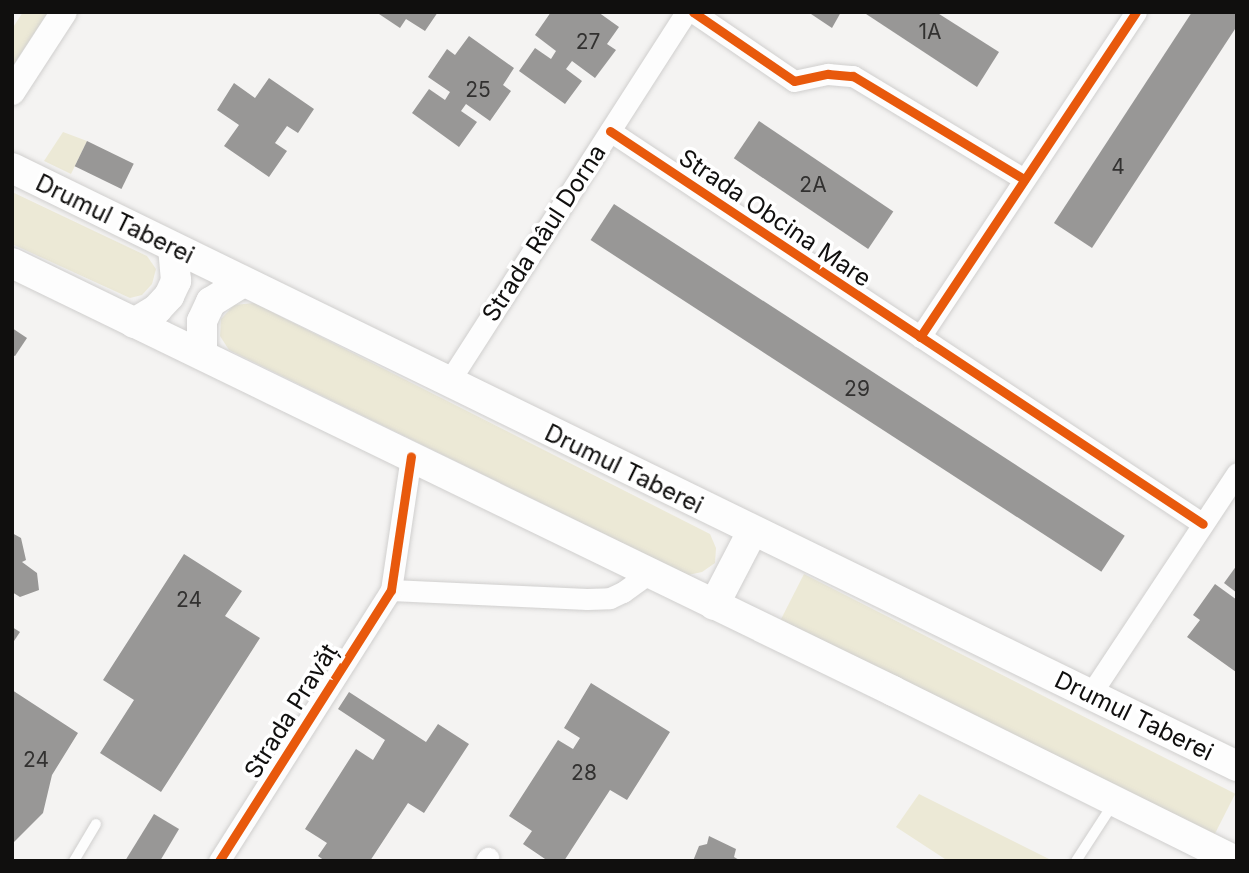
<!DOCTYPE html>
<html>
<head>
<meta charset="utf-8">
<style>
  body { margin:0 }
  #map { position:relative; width:1249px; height:873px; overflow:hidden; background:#f4f3f2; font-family:Inter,sans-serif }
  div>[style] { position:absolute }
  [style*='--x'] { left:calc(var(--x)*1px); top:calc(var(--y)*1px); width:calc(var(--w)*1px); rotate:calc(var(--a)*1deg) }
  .green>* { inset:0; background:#ece9d6; transform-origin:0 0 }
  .building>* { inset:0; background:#989796; transform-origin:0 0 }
  .roads { filter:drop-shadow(0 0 2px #d0cfce) drop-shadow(0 0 2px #d0cfce) }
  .service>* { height:10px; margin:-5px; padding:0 5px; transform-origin:5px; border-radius:5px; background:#fdfdfd }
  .minor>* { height:21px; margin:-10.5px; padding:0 10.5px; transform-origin:10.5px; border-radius:10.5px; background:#fdfdfd }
  .tertiary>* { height:26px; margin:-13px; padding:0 13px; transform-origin:13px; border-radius:13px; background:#fdfdfd }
  .secondary>* { height:30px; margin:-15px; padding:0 15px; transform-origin:15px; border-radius:15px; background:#fdfdfd }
  .cycleway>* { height:9px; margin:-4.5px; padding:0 4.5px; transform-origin:4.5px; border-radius:4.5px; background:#e8590c }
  span { translate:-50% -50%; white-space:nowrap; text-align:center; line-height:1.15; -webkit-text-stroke:7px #fff; paint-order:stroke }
  .number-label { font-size:21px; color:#323130 }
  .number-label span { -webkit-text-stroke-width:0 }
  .street-label { font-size:24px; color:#100f0e }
  .frame { position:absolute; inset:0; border:14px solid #100f0e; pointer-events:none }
</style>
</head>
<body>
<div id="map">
  <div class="green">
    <i style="clip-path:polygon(23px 12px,48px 12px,12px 67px,12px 29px)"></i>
    <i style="clip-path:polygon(63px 132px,87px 141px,71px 174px,44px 161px)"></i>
    <i style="clip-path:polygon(12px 192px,147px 256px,156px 269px,152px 284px,142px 295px,130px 298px,12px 244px)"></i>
    <i style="clip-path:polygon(254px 303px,710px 534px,716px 548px,715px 563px,702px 572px,688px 575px,229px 350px,220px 336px,221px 319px,234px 305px)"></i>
    <i style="left:804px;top:574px;width:484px;height:51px;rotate:27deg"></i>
    <i style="clip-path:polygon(919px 794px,1053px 861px,948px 861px,896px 827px)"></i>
  </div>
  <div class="building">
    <i style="clip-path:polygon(376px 12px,438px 12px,425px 31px,406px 19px,400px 28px)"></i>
    <i style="clip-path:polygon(551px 12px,598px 12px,619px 27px,607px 44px,616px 50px,595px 78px,572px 61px,566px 69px,582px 81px,565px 104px,519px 71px,535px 48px,551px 59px,556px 51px,535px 35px)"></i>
    <i style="clip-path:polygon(808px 12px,841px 12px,832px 28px)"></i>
    <i style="clip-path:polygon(863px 12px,936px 12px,999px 52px,977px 87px)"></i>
    <i style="clip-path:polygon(1192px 12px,1237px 12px,1237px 26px,1092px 248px,1054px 223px)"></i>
    <i style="clip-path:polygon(469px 36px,514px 68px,503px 85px,511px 91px,490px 121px,466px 104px,461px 111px,477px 122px,459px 147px,412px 113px,429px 89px,445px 100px,450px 92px,428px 77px,447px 49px,455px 55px)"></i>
    <i style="clip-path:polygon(269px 78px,314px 109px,298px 133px,287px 126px,275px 143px,287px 151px,269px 177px,224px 146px,239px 125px,217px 110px,234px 83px,255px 98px)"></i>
    <i style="left:759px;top:121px;width:162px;height:45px;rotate:34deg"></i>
    <i style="left:87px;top:141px;width:52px;height:28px;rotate:26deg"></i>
    <i style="left:614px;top:204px;width:609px;height:43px;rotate:33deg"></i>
    <i style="clip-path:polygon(12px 328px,27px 338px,15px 356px,12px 355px)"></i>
    <i style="clip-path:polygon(12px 533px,21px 538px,26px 560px,22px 562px,37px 573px,39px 590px,20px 597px,12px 592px)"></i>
    <i style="clip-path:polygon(184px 554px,242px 591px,225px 616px,260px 638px,161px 792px,100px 753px,134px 700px,103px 680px)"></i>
    <i style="clip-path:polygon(1237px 565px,1237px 593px,1224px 583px)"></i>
    <i style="clip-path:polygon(1215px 584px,1237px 600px,1236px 672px,1187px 637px,1200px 620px,1193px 615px)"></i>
    <i style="clip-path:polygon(12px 627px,20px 632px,12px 644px)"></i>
    <i style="clip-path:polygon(591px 683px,670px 732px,627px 800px,610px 790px,564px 861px,548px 861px,523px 844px,532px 831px,509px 816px,558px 740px,573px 749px,580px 738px,564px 728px)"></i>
    <i style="clip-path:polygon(12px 690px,78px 733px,52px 775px,43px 813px,12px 844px)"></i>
    <i style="clip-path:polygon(349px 692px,426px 742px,438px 724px,469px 744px,424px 813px,408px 803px,370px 861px,325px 861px,318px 856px,327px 843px,305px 829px,356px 749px,373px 760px,385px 740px,338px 709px)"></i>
    <i style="clip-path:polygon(154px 814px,179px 829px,160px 861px,125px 861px)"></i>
    <i style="clip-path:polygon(709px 836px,736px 849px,734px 857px,741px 861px,693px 861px,699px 846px,707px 844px)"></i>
  </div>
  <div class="roads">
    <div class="service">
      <i style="--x:74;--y:861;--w:43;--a:-59.3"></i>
      <i style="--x:1076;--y:861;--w:68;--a:-57"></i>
    </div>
    <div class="minor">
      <i style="--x:693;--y:12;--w:122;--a:34.3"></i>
      <i style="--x:794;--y:81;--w:35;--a:-12"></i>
      <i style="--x:828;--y:74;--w:25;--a:5"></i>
      <i style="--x:853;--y:76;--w:200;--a:31.1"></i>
      <i style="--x:610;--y:131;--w:711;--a:33.53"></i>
      <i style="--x:920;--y:337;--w:390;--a:-56.4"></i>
      <i style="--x:448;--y:383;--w:441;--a:-57.3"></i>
      <i style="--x:391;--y:590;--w:196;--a:2.6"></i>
      <i style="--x:587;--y:599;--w:23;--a:-2"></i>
      <i style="--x:610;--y:598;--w:14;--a:-25"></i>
      <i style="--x:623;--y:592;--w:32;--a:-36"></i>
      <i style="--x:1090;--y:695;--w:266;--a:-56.5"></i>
      <i style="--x:219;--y:861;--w:321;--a:-57.6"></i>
      <i style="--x:391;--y:590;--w:135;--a:-81.5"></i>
      <i style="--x:486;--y:861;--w:4;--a:-56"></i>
    </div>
    <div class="tertiary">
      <i style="--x:12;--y:92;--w:95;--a:-57"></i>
    </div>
    <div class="secondary">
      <i style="--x:12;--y:168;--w:1363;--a:26.02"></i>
      <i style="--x:12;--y:263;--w:979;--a:25.91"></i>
      <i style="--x:893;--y:691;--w:382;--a:26.4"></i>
      <i style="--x:134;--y:323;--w:27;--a:-31"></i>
      <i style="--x:157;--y:309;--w:18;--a:-47"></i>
      <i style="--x:169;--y:296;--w:17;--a:-65"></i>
      <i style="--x:176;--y:281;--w:33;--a:-95"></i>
      <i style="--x:202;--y:354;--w:33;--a:-90"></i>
      <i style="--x:202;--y:321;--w:21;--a:-65"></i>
      <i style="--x:211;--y:302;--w:38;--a:-32"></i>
      <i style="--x:714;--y:605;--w:82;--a:-62.5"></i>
    </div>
  </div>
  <div class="cycleway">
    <i style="--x:693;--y:12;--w:122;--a:34.3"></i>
    <i style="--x:794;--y:81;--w:35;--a:-12"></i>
    <i style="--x:828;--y:74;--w:25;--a:5"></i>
    <i style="--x:853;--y:76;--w:200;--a:31.1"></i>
    <i style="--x:610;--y:131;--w:711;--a:33.53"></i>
    <i style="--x:920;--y:337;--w:390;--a:-56.4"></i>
    <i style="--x:219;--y:861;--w:321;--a:-57.6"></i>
    <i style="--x:391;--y:590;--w:135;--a:-81.5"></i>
  </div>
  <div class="number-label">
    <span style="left:930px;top:32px">1A</span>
    <span style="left:588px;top:42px">27</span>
    <span style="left:478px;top:90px">25</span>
    <span style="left:1118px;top:167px">4</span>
    <span style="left:813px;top:185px">2A</span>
    <span style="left:857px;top:389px">29</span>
    <span style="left:189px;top:600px">24</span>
    <span style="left:36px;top:760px">24</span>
    <span style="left:584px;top:773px">28</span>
  </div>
  <div class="street-label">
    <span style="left:775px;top:218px;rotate:34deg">Strada Obcina Mare</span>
    <span style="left:115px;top:219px;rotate:26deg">Drumul Taberei</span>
    <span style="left:544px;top:233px;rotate:-57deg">Strada Râul Dorna</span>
    <span style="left:624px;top:469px;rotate:26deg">Drumul Taberei</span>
    <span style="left:291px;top:711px;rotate:-58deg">Strada Pravăț</span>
    <span style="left:1134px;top:716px;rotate:26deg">Drumul Taberei</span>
  </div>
  <div class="frame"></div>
</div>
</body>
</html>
